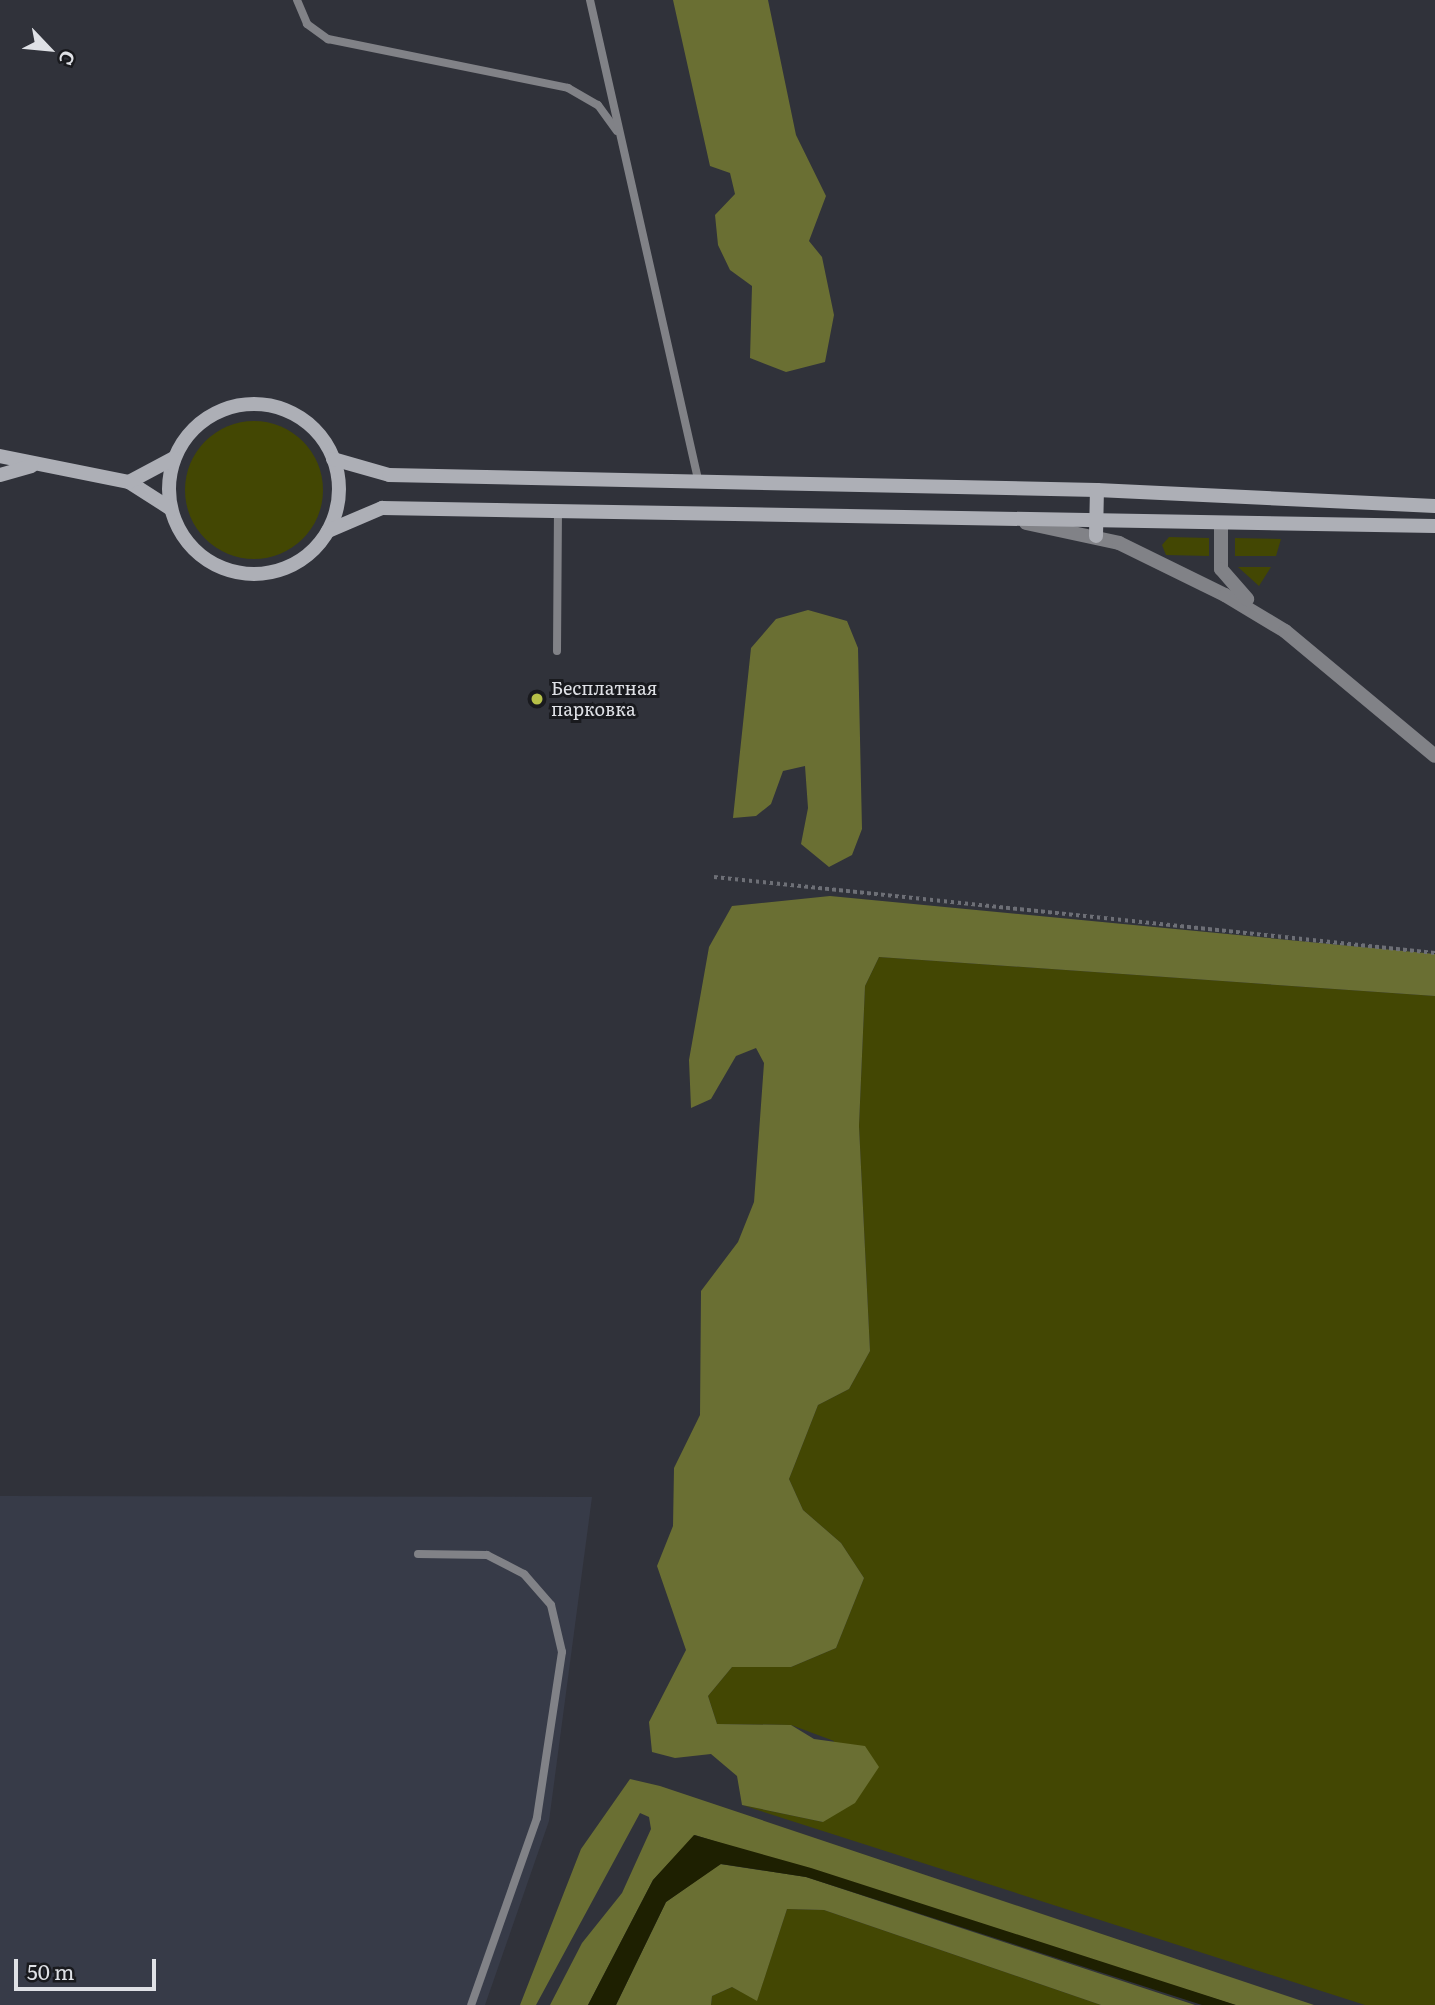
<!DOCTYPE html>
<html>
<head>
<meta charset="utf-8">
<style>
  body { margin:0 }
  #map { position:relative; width:1435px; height:2005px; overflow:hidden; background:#30323a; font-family:Literata,serif }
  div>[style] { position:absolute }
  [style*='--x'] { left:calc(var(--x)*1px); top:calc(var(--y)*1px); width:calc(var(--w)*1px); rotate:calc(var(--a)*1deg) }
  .built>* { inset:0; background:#373b48 }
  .green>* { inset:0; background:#434703 }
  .round { border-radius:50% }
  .forest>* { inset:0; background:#6a6f33 }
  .water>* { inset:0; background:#1e2001 }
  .path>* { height:3.5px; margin-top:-1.75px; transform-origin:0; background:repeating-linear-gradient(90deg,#6d6f76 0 3.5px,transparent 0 7px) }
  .lane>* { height:8px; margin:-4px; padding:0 4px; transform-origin:4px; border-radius:4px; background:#818287 }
  .street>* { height:14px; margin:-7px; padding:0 7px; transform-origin:7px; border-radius:7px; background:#818287 }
  .secondary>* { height:14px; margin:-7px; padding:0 7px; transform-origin:7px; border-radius:7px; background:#adafb6 }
  .secondary>.ring { margin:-7px; padding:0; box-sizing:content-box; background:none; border:14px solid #adafb6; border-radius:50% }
  .dots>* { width:19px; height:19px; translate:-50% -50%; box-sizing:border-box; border:4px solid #191a1e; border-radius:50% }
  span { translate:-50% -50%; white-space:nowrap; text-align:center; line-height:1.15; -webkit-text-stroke:6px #191a1e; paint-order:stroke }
  .poi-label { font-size:18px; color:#dfe1e6 }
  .left { translate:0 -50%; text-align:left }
  .north { position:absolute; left:14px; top:14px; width:70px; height:70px; -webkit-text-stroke:5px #191a1e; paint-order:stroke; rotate:116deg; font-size:19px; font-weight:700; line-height:28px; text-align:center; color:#dfe1e6 }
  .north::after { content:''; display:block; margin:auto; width:24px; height:32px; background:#dfe1e6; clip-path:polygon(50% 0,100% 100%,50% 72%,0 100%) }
  .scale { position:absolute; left:14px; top:1959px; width:142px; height:32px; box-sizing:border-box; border:4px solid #dfe1e6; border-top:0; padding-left:9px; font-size:21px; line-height:24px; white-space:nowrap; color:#dfe1e6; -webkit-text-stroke:5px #191a1e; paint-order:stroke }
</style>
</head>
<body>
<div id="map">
  <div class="built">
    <i style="clip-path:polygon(0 1496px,592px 1497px,549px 1821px,485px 2005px,0 2005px)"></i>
  </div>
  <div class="green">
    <i class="round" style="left:185px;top:421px;width:138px;height:138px"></i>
    <i style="clip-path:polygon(1169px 537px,1209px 538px,1209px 556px,1166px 555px,1162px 545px)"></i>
    <i style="clip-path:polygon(1235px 538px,1281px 539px,1276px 556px,1235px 556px)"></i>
    <i style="clip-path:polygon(1238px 567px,1271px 567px,1259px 586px)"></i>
    <i style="clip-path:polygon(879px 957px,1435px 996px,1435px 2005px,1365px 2005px,742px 1805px,823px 1822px,834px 1741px,791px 1725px,717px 1724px,708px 1696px,732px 1667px,791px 1667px,836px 1648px,864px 1578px,841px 1543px,803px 1510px,789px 1479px,818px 1405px,849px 1389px,870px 1351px,859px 1126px,865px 986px)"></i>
    <i style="clip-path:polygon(787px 1909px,824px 1910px,1101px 2005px,711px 2005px,712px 1996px,732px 1987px,757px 2000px)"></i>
  </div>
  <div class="forest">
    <i style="clip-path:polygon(673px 0,768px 0,796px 135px,826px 196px,809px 241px,822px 257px,834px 315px,825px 362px,786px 372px,750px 358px,752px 286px,730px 270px,718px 245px,715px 215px,735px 194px,730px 173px,710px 166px)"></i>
    <i style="clip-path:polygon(808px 610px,847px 621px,858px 648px,862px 829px,852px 855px,829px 867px,801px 844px,808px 808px,805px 766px,783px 771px,771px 804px,756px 816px,733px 818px,751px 648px,776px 619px)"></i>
    <i style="clip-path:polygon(830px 896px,1435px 954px,1435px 996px,879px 957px,865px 986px,859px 1126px,870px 1351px,849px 1389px,818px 1405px,789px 1479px,803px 1510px,841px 1543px,864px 1578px,836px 1648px,791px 1667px,732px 1667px,708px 1696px,717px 1724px,791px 1725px,814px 1739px,865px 1746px,879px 1767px,855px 1803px,823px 1822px,742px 1805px,737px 1776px,711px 1754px,675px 1758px,652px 1752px,649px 1722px,686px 1650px,657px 1566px,673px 1526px,674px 1468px,700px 1415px,701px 1291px,738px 1242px,754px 1202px,764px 1063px,756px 1048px,736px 1056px,711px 1099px,691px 1108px,689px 1060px,709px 947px,732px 906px)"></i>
    <i style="clip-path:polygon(630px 1779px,660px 1786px,1314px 2005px,1235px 2005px,695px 1835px,653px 1880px,588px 2005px,550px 2005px,582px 1943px,622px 1893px,651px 1829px,649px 1817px,640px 1813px,536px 2005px,520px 2005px,581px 1849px)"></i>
    <i style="clip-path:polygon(720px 1864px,806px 1877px,1195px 2005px,1101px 2005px,824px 1910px,787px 1909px,757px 2001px,732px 1987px,712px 1996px,711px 2005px,616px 2005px,666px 1902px)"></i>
  </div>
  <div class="water">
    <i style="clip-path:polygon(694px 1835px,811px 1868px,1236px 2005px,1202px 2005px,806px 1877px,721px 1864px,666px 1902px,616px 2005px,588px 2005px,653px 1880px)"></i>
  </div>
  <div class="path">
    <i style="--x:714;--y:877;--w:725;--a:6.02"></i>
  </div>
  <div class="lane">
    <i style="--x:297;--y:0;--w:26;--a:67"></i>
    <i style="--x:307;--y:24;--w:26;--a:36"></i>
    <i style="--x:328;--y:39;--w:245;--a:11.5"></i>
    <i style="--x:568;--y:88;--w:34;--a:30"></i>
    <i style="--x:598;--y:105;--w:32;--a:54"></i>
    <i style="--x:590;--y:0;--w:494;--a:77.3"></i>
    <i style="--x:557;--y:651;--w:139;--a:-89.6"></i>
    <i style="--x:418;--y:1554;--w:69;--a:0.8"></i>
    <i style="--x:487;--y:1555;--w:42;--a:27.2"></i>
    <i style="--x:524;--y:1574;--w:41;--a:48.9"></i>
    <i style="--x:551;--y:1605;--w:48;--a:76.8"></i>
    <i style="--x:562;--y:1652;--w:168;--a:98.6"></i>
    <i style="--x:537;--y:1818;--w:198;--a:109.4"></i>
  </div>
  <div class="street">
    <i style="--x:1026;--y:523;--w:95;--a:12.1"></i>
    <i style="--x:1119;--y:543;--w:118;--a:26.1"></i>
    <i style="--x:1225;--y:595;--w:70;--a:31"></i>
    <i style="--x:1285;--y:631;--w:195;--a:39.8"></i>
    <i style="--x:1221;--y:525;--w:44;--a:90"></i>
    <i style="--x:1221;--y:569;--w:40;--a:49"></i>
  </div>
  <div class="secondary">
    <i class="ring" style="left:169px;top:404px;width:156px;height:156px"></i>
    <i style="--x:0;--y:456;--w:132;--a:11.4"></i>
    <i style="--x:129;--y:482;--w:50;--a:32.7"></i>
    <i style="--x:333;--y:459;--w:58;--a:15.9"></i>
    <i style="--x:389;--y:475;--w:708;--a:1.21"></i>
    <i style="--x:1097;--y:490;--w:338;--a:2.7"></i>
    <i style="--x:0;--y:475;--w:33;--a:-16"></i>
    <i style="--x:129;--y:482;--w:51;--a:-28.1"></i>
    <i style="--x:328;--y:531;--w:59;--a:-23.1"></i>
    <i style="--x:382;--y:508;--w:1053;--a:0.98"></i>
    <i style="--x:1096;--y:536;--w:46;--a:-88.8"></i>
  </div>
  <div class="dots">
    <i style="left:537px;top:699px;background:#b7c148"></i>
  </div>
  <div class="poi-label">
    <span class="left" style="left:551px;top:699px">Бесплатная<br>парковка</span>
  </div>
  <div class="north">С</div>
  <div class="scale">50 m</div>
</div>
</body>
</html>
